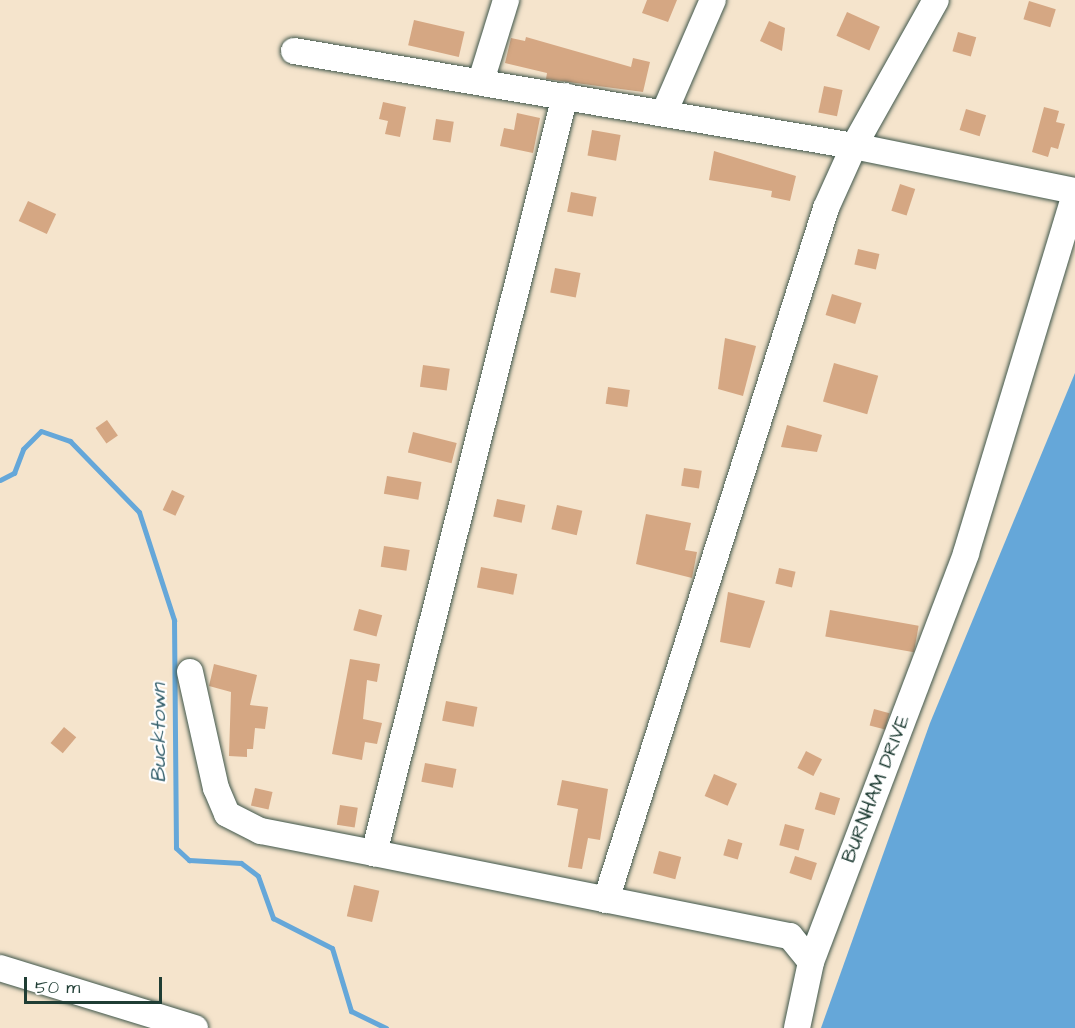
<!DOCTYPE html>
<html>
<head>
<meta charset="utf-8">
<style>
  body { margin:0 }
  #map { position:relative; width:1075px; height:1028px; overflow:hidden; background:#f5e4cc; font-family:"Architects Daughter",sans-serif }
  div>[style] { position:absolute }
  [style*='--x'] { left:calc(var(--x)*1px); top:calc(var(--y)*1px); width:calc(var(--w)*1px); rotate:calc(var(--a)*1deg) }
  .water>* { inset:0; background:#65a7d9 }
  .stream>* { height:5px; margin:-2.5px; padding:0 2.5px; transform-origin:2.5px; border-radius:2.5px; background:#65a7d9 }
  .building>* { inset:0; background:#d5a783; transform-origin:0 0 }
  .roads { filter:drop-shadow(0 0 2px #3f564b) drop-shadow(0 0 2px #3f564b) }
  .minor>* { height:26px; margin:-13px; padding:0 13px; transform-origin:13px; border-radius:13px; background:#fff }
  span { translate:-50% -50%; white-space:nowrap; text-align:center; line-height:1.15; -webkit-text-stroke:4.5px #fff; paint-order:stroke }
  .street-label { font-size:20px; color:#1f3d34 }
  .water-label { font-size:21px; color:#38626e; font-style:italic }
  .scale { position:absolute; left:24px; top:977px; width:138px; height:27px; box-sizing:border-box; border:3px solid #1f3d34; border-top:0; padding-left:8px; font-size:18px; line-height:21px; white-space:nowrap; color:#1f3d34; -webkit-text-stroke:4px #fff; paint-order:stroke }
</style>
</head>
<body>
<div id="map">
  <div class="water">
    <i style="clip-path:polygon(1075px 373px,1075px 1028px,821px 1028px,930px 723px)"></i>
  </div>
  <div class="stream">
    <i style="--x:0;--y:480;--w:16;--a:-27"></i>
    <i style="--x:14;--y:473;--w:26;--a:-69"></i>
    <i style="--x:23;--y:449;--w:25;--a:-45"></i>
    <i style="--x:41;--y:431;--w:31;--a:19"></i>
    <i style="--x:70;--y:441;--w:99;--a:45.8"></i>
    <i style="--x:139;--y:512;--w:114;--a:72"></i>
    <i style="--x:174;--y:620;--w:228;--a:89.5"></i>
    <i style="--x:176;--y:848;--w:18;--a:43"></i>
    <i style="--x:189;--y:860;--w:52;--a:3.3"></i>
    <i style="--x:241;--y:863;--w:21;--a:37"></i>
    <i style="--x:258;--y:876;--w:45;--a:70.3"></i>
    <i style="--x:273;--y:918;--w:66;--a:27"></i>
    <i style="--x:332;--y:948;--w:66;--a:73.2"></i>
    <i style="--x:351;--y:1011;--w:39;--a:26"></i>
  </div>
  <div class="building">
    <i style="clip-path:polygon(647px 0,677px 0,668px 22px,642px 13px)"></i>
    <i style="left:1029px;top:1px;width:28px;height:19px;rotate:17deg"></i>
    <i style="left:847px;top:12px;width:36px;height:26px;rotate:24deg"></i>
    <i style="left:414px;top:20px;width:52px;height:26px;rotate:13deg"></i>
    <i style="clip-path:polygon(769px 21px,785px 28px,782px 51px,760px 41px)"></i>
    <i style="left:958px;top:32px;width:19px;height:20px;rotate:16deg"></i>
    <i style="clip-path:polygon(526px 37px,631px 67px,633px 58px,650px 62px,643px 92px,546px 79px,547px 73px,505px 63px,511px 38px,525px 41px)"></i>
    <i style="left:824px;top:86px;width:19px;height:27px;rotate:12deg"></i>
    <i style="clip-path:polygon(383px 102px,406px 107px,400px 137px,385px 134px,388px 121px,379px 119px)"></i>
    <i style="clip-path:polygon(1044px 107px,1059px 111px,1056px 122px,1065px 124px,1058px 149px,1051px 147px,1048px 157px,1032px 152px)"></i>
    <i style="left:966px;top:109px;width:21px;height:22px;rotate:17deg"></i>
    <i style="clip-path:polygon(517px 113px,540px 118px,533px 153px,500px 146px,504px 128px,514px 130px)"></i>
    <i style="left:436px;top:119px;width:18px;height:21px;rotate:9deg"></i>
    <i style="left:592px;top:130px;width:29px;height:26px;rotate:10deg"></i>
    <i style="clip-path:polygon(714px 151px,796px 176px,790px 201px,771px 197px,772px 191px,709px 180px)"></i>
    <i style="left:900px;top:184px;width:16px;height:28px;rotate:18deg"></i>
    <i style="left:571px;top:192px;width:26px;height:20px;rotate:11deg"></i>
    <i style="left:28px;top:201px;width:31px;height:22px;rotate:25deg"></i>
    <i style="left:858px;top:249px;width:22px;height:16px;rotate:13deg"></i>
    <i style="left:555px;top:268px;width:26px;height:25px;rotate:11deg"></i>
    <i style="left:832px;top:294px;width:31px;height:22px;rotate:17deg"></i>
    <i style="clip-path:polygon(725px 338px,756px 346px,743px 396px,718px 389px)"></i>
    <i style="left:834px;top:363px;width:46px;height:40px;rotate:16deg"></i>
    <i style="left:423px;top:365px;width:27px;height:22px;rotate:8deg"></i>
    <i style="left:608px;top:387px;width:22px;height:17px;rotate:8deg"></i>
    <i style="left:107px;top:420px;width:19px;height:14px;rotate:55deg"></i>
    <i style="clip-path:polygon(787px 425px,822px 435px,817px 452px,781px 447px)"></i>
    <i style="left:413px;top:432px;width:45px;height:21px;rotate:14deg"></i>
    <i style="left:684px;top:468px;width:18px;height:18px;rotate:9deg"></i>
    <i style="left:387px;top:476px;width:35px;height:18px;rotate:10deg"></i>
    <i style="left:172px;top:490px;width:14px;height:22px;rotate:25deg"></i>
    <i style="left:497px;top:499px;width:29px;height:18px;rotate:12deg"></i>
    <i style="left:557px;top:505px;width:26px;height:25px;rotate:13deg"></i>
    <i style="clip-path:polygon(646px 514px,691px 523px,685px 550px,697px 552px,692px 578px,636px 564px)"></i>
    <i style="left:384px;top:546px;width:26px;height:21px;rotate:9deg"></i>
    <i style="left:481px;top:567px;width:37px;height:21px;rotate:11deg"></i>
    <i style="left:779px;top:568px;width:17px;height:16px;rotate:13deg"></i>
    <i style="clip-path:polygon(728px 592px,765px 601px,750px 648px,720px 642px)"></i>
    <i style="left:359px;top:609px;width:24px;height:22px;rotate:15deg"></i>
    <i style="left:830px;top:610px;width:90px;height:27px;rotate:10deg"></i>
    <i style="clip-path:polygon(350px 659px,380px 664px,377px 682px,367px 680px,363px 719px,382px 723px,377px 744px,365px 742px,362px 760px,332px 754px)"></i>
    <i style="clip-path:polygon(214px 664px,257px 675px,250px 705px,268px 707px,265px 729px,255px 728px,253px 749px,247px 749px,247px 757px,229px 756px,231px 692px,209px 686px)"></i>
    <i style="left:446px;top:701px;width:32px;height:20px;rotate:11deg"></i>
    <i style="left:874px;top:709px;width:16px;height:17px;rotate:15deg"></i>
    <i style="left:64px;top:727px;width:16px;height:21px;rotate:40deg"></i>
    <i style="left:806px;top:751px;width:18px;height:19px;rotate:27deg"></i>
    <i style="left:425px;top:763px;width:32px;height:19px;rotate:11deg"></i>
    <i style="left:714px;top:774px;width:25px;height:24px;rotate:23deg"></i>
    <i style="clip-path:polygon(562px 780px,608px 789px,600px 840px,588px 838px,582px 869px,568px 867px,578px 809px,557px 805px)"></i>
    <i style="left:255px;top:788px;width:18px;height:18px;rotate:13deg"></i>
    <i style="left:820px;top:792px;width:21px;height:18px;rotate:17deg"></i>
    <i style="left:340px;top:805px;width:18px;height:20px;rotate:9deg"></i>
    <i style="left:785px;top:824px;width:20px;height:22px;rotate:15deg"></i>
    <i style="left:728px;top:839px;width:15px;height:17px;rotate:16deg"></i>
    <i style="left:659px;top:851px;width:23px;height:23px;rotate:15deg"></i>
    <i style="left:795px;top:856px;width:23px;height:18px;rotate:18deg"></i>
    <i style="left:354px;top:885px;width:26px;height:32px;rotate:13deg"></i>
  </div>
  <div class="roads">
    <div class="minor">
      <i style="--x:294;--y:51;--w:568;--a:9.63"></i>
      <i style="--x:854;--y:146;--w:226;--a:11.5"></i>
      <i style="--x:481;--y:81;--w:85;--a:-72.8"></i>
      <i style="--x:565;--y:96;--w:781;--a:104.16"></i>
      <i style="--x:374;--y:853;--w:424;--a:11.3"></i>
      <i style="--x:790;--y:936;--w:33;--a:51"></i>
      <i style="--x:664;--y:113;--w:123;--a:-66.6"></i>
      <i style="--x:190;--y:672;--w:119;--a:77.4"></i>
      <i style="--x:216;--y:788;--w:28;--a:67"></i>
      <i style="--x:227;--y:814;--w:38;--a:27"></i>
      <i style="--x:261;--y:831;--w:115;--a:11"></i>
      <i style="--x:606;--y:900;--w:726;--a:-72.36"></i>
      <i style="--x:826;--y:208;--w:68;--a:-65.7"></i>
      <i style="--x:854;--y:146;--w:167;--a:-60.7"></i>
      <i style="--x:0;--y:968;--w:204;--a:17.1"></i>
      <i style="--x:797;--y:1028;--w:67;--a:-78"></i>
      <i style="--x:811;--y:962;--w:437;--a:-69.2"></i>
      <i style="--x:966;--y:553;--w:374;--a:-73.1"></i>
    </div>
  </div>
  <div class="street-label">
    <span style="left:876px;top:789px;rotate:-69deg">BURNHAM DRIVE</span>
  </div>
  <div class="water-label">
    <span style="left:159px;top:733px;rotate:-90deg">Bucktown</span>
  </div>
  <div class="scale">50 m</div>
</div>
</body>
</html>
